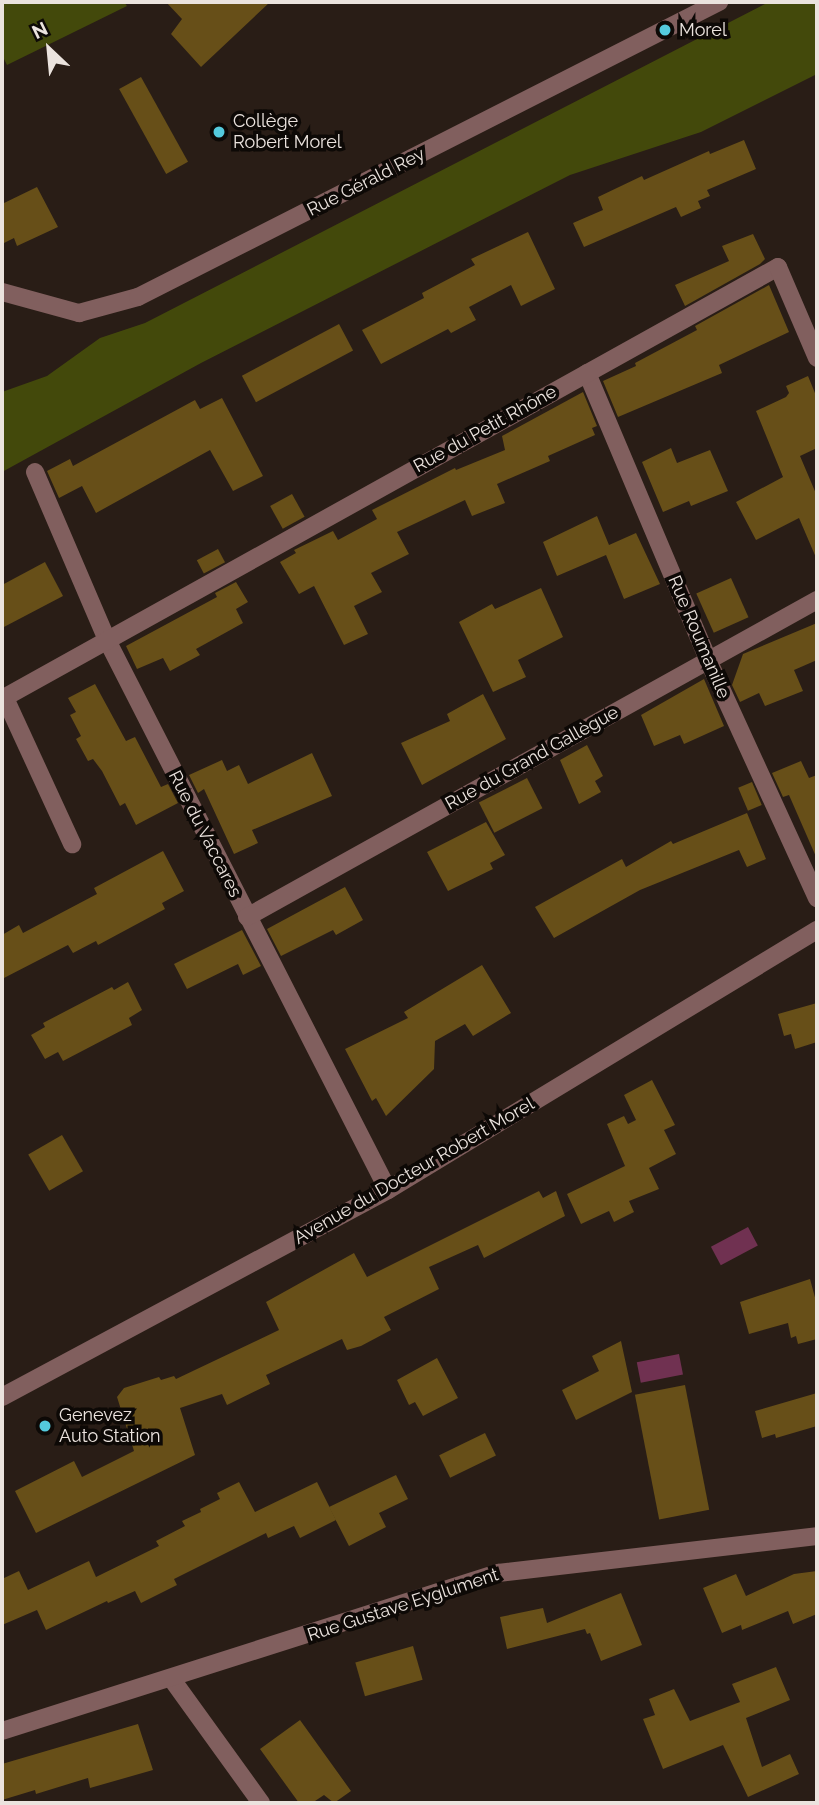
<!DOCTYPE html>
<html>
<head>
<meta charset="utf-8">
<style>
  body { margin:0 }
  #map { position:relative; width:819px; height:1805px; overflow:hidden; background:#291d16; font-family:Raleway,sans-serif }
  div>[style] { position:absolute }
  [style*='--x'] { left:calc(var(--x)*1px); top:calc(var(--y)*1px); width:calc(var(--w)*1px); rotate:calc(var(--a)*1deg) }
  .green>* { inset:0; background:#43490b }
  .water>* { inset:0; background:#703151; transform-origin:0 0 }
  .building>* { inset:0; background:#674f18; transform-origin:0 0 }
  .minor>* { height:18px; margin:-9px; padding:0 9px; transform-origin:9px; border-radius:9px; background:#815f5e }
  .tertiary>* { height:18px; margin:-9px; padding:0 9px; transform-origin:9px; border-radius:9px; background:#815f5e }
  .dots>* { width:19px; height:19px; translate:-50% -50%; box-sizing:border-box; border:4px solid #0d0906; border-radius:50% }
  span { translate:-50% -50%; white-space:nowrap; text-align:center; line-height:1.15; -webkit-text-stroke:7px #0d0906; paint-order:stroke }
  .poi-label { font-size:18px; color:#ebe3de }
  .left { translate:0 -50%; text-align:left }
  .street-label { font-size:18px; color:#ebe3de }
  .frame { position:absolute; inset:0; border:4px solid #ebe3de; pointer-events:none }
  .north { position:absolute; left:14px; top:14px; width:70px; height:70px; -webkit-text-stroke:5px #0d0906; paint-order:stroke; rotate:334deg; font-size:19px; font-weight:700; line-height:28px; text-align:center; color:#ebe3de }
  .north::after { content:''; display:block; margin:auto; width:24px; height:32px; background:#ebe3de; clip-path:polygon(50% 0,100% 100%,50% 72%,0 100%) }
</style>
</head>
<body>
<div id="map">
  <div class="green">
    <i style="clip-path:polygon(2px 2px,124px 2px,127px 6px,7px 65px,2px 55px)"></i>
    <i style="clip-path:polygon(769px 2px,817px 2px,817px 74px,701px 132px,570px 175px,201px 363px,2px 472px,2px 392px,47px 376px,100px 338px,145px 323px)"></i>
  </div>
  <div class="water">
    <i style="left:748px;top:1227px;width:21px;height:42px;rotate:62deg"></i>
    <i style="left:679px;top:1354px;width:21px;height:43px;rotate:79deg"></i>
  </div>
  <div class="building">
    <i style="clip-path:polygon(166px 2px,270px 2px,201px 67px,171px 34px,182px 19px)"></i>
    <i style="left:141px;top:77px;width:97px;height:25px;rotate:61deg"></i>
    <i style="clip-path:polygon(744px 140px,756px 169px,707px 190px,710px 196px,698px 201px,701px 208px,681px 217px,676px 207px,584px 247px,573px 223px,603px 210px,598px 197px,642px 176px,644px 180px,709px 151px,710px 154px)"></i>
    <i style="clip-path:polygon(37px 187px,58px 227px,17px 246px,14px 238px,2px 244px,2px 204px)"></i>
    <i style="clip-path:polygon(528px 232px,555px 289px,521px 306px,511px 285px,469px 307px,476px 320px,451px 333px,448px 329px,381px 364px,362px 330px,424px 298px,422px 293px,475px 265px,471px 259px)"></i>
    <i style="clip-path:polygon(753px 234px,765px 259px,760px 264px,685px 306px,675px 285px,729px 261px,722px 246px)"></i>
    <i style="clip-path:polygon(769px 285px,789px 332px,719px 365px,722px 373px,618px 417px,603px 381px,636px 366px,635px 363px,697px 330px,695px 326px)"></i>
    <i style="left:339px;top:324px;width:30px;height:110px;rotate:62deg"></i>
    <i style="clip-path:polygon(808px 376px,817px 398px,817px 448px,800px 456px,817px 496px,817px 560px,799px 518px,756px 540px,736px 502px,783px 477px,756px 411px,786px 397px,789px 393px,786px 386px)"></i>
    <i style="clip-path:polygon(583px 392px,597px 426px,592px 428px,595px 435px,548px 456px,550px 461px,497px 484px,505px 503px,472px 516px,465px 500px,397px 532px,409px 554px,371px 573px,382px 592px,354px 606px,368px 634px,344px 645px,314px 586px,299px 594px,280px 562px,296px 553px,294px 550px,333px 531px,338px 540px,377px 519px,372px 510px,455px 468px,456px 470px,505px 450px,502px 436px)"></i>
    <i style="clip-path:polygon(222px 398px,263px 476px,233px 491px,210px 450px,96px 513px,82px 486px,59px 498px,47px 471px,70px 459px,73px 466px,195px 400px,200px 409px)"></i>
    <i style="clip-path:polygon(671px 448px,677px 463px,710px 450px,728px 491px,691px 506px,689px 501px,663px 512px,642px 462px)"></i>
    <i style="left:292px;top:494px;width:26px;height:25px;rotate:61deg"></i>
    <i style="clip-path:polygon(597px 516px,609px 545px,636px 533px,660px 584px,624px 599px,606px 555px,557px 576px,543px 542px)"></i>
    <i style="left:218px;top:549px;width:15px;height:24px;rotate:62deg"></i>
    <i style="clip-path:polygon(45px 562px,63px 596px,2px 628px,2px 585px)"></i>
    <i style="left:731px;top:578px;width:43px;height:38px;rotate:66deg"></i>
    <i style="clip-path:polygon(236px 582px,248px 602px,236px 609px,243px 623px,196px 649px,200px 655px,170px 671px,163px 658px,137px 669px,126px 646px,217px 597px,215px 593px)"></i>
    <i style="clip-path:polygon(541px 588px,563px 637px,518px 660px,526px 677px,493px 692px,459px 622px,492px 604px,495px 609px)"></i>
    <i style="clip-path:polygon(817px 623px,817px 660px,794px 670px,803px 691px,765px 706px,759px 693px,740px 702px,732px 685px,743px 654px)"></i>
    <i style="clip-path:polygon(704px 679px,724px 726px,684px 744px,680px 735px,654px 746px,641px 715px)"></i>
    <i style="clip-path:polygon(95px 684px,126px 741px,135px 737px,161px 787px,168px 784px,178px 803px,136px 825px,125px 803px,120px 806px,102px 771px,93px 759px,88px 761px,76px 739px,81px 736px,70px 715px,76px 712px,68px 698px)"></i>
    <i style="clip-path:polygon(483px 694px,506px 739px,422px 785px,401px 743px,450px 721px,447px 714px)"></i>
    <i style="clip-path:polygon(587px 745px,603px 776px,595px 781px,601px 792px,579px 804px,560px 760px)"></i>
    <i style="clip-path:polygon(312px 753px,332px 796px,252px 830px,258px 843px,234px 854px,204px 789px,198px 793px,189px 775px,222px 760px,227px 771px,239px 765px,248px 784px)"></i>
    <i style="clip-path:polygon(801px 761px,809px 778px,817px 775px,817px 859px,789px 795px,783px 797px,772px 773px)"></i>
    <i style="left:527px;top:778px;width:34px;height:54px;rotate:63deg"></i>
    <i style="left:752px;top:782px;width:25px;height:15px;rotate:67deg"></i>
    <i style="clip-path:polygon(747px 813px,766px 859px,747px 867px,739px 850px,640px 890px,554px 938px,535px 907px,622px 859px,626px 867px,671px 841px,673px 844px)"></i>
    <i style="clip-path:polygon(486px 822px,505px 855px,490px 863px,493px 869px,448px 891px,427px 852px)"></i>
    <i style="clip-path:polygon(163px 851px,184px 891px,162px 903px,165px 909px,98px 945px,96px 941px,73px 953px,68px 945px,2px 979px,2px 935px,19px 925px,23px 933px,97px 894px,94px 888px)"></i>
    <i style="clip-path:polygon(345px 887px,363px 920px,336px 935px,333px 930px,281px 956px,267px 929px)"></i>
    <i style="clip-path:polygon(242px 930px,261px 966px,243px 975px,238px 964px,187px 989px,174px 964px)"></i>
    <i style="clip-path:polygon(482px 965px,511px 1013px,473px 1036px,465px 1024px,435px 1041px,434px 1069px,386px 1116px,376px 1098px,372px 1101px,345px 1049px,408px 1018px,404px 1012px)"></i>
    <i style="clip-path:polygon(128px 982px,142px 1010px,129px 1018px,132px 1025px,63px 1061px,58px 1052px,45px 1059px,31px 1035px,45px 1027px,43px 1023px,112px 987px,114px 990px)"></i>
    <i style="clip-path:polygon(817px 1003px,817px 1042px,795px 1049px,791px 1034px,784px 1036px,778px 1014px)"></i>
    <i style="clip-path:polygon(652px 1080px,675px 1125px,664px 1130px,676px 1154px,649px 1168px,659px 1189px,629px 1201px,634px 1212px,614px 1222px,609px 1211px,581px 1224px,567px 1194px,625px 1166px,607px 1124px,624px 1116px,628px 1124px,636px 1120px,624px 1095px)"></i>
    <i style="left:62px;top:1135px;width:42px;height:39px;rotate:60deg"></i>
    <i style="clip-path:polygon(539px 1191px,543px 1198px,556px 1191px,565px 1216px,484px 1258px,478px 1245px,429px 1267px,439px 1289px,384px 1317px,391px 1330px,361px 1346px,347px 1350px,342px 1339px,266px 1375px,270px 1384px,227px 1405px,222px 1394px,180px 1408px,195px 1455px,36px 1533px,15px 1491px,74px 1461px,82px 1477px,134px 1451px,117px 1397px,124px 1388px,159px 1377px,161px 1380px,174px 1376px,176px 1379px,279px 1330px,266px 1302px,354px 1253px,367px 1277px)"></i>
    <i style="clip-path:polygon(810px 1279px,817px 1305px,817px 1339px,798px 1344px,796px 1336px,791px 1338px,788px 1323px,749px 1334px,740px 1302px)"></i>
    <i style="clip-path:polygon(621px 1341px,632px 1392px,576px 1420px,562px 1390px,599px 1371px,592px 1356px)"></i>
    <i style="clip-path:polygon(437px 1358px,458px 1398px,423px 1416px,415px 1402px,409px 1405px,397px 1380px)"></i>
    <i style="left:685px;top:1385px;width:127px;height:51px;rotate:79deg"></i>
    <i style="clip-path:polygon(817px 1393px,817px 1426px,776px 1438px,775px 1434px,762px 1438px,755px 1411px)"></i>
    <i style="left:485px;top:1433px;width:25px;height:51px;rotate:64deg"></i>
    <i style="clip-path:polygon(396px 1475px,408px 1499px,379px 1513px,386px 1527px,349px 1546px,329px 1507px)"></i>
    <i style="clip-path:polygon(239px 1482px,255px 1512px,317px 1482px,336px 1520px,300px 1538px,294px 1526px,268px 1538px,266px 1533px,174px 1579px,177px 1585px,141px 1603px,135px 1591px,108px 1603px,107px 1601px,46px 1630px,37px 1610px,2px 1625px,2px 1579px,19px 1571px,28px 1590px,89px 1561px,96px 1577px,159px 1546px,156px 1541px,185px 1526px,182px 1521px,201px 1512px,200px 1509px,220px 1499px,217px 1493px)"></i>
    <i style="clip-path:polygon(817px 1571px,817px 1614px,793px 1624px,788px 1611px,742px 1630px,741px 1625px,722px 1633px,703px 1588px,736px 1574px,746px 1596px,794px 1574px)"></i>
    <i style="clip-path:polygon(621px 1593px,642px 1645px,601px 1661px,590px 1633px,587px 1634px,585px 1629px,507px 1649px,500px 1617px,543px 1608px,547px 1623px)"></i>
    <i style="left:413px;top:1646px;width:35px;height:60px;rotate:74deg"></i>
    <i style="clip-path:polygon(776px 1667px,790px 1700px,746px 1718px,762px 1767px,790px 1754px,799px 1774px,748px 1797px,723px 1745px,663px 1769px,643px 1719px,655px 1715px,649px 1699px,674px 1689px,690px 1721px,740px 1702px,732px 1684px)"></i>
    <i style="clip-path:polygon(300px 1720px,351px 1791px,334px 1803px,324px 1795px,312px 1803px,299px 1803px,260px 1749px)"></i>
    <i style="clip-path:polygon(138px 1724px,153px 1770px,90px 1788px,88px 1778px,36px 1794px,35px 1790px,2px 1800px,2px 1764px)"></i>
  </div>
  <div class="minor">
    <i style="--x:2;--y:292;--w:80;--a:15.3"></i>
    <i style="--x:79;--y:313;--w:61;--a:-15.2"></i>
    <i style="--x:138;--y:297;--w:652;--a:-26.92"></i>
    <i style="--x:587;--y:373;--w:311;--a:67.1"></i>
    <i style="--x:708;--y:660;--w:262;--a:65.4"></i>
    <i style="--x:35;--y:472;--w:185;--a:66.8"></i>
    <i style="--x:108;--y:642;--w:615;--a:62.94"></i>
    <i style="--x:5;--y:698;--w:161;--a:65.3"></i>
    <i style="--x:2;--y:699;--w:888;--a:-29.1"></i>
    <i style="--x:778;--y:267;--w:99;--a:66.8"></i>
    <i style="--x:247;--y:917;--w:652;--a:-29.08"></i>
    <i style="--x:171;--y:1678;--w:154;--a:54.2"></i>
    <i style="--x:2;--y:1731;--w:521;--a:-17.67"></i>
    <i style="--x:498;--y:1573;--w:321;--a:-6.6"></i>
  </div>
  <div class="tertiary">
    <i style="--x:2;--y:1397;--w:438;--a:-28.2"></i>
    <i style="--x:388;--y:1190;--w:502;--a:-31.22"></i>
  </div>
  <div class="dots">
    <i style="left:665px;top:30px;background:#54cadd"></i>
    <i style="left:219px;top:132px;background:#54cadd"></i>
    <i style="left:45px;top:1426px;background:#54cadd"></i>
  </div>
  <div class="poi-label">
    <span class="left" style="left:679px;top:30px">Morel</span>
    <span class="left" style="left:233px;top:132px">Collège<br>Robert Morel</span>
    <span class="left" style="left:59px;top:1426px">Genevez<br>Auto Station</span>
  </div>
  <div class="street-label">
    <span style="left:366px;top:182px;rotate:-27deg">Rue Gérald Rey</span>
    <span style="left:485px;top:429px;rotate:-29deg">Rue du Petit Rhône</span>
    <span style="left:699px;top:637px;rotate:67deg">Rue Roumanille</span>
    <span style="left:532px;top:758px;rotate:-29deg">Rue du Grand Gallègue</span>
    <span style="left:205px;top:834px;rotate:63deg">Rue du Vaccares</span>
    <span style="left:414px;top:1171px;rotate:-30deg">Avenue du Docteur Robert Morel</span>
    <span style="left:403px;top:1605px;rotate:-18deg">Rue Gustave Eyglument</span>
  </div>
  <div class="frame"></div>
  <div class="north">N</div>
</div>
</body>
</html>
